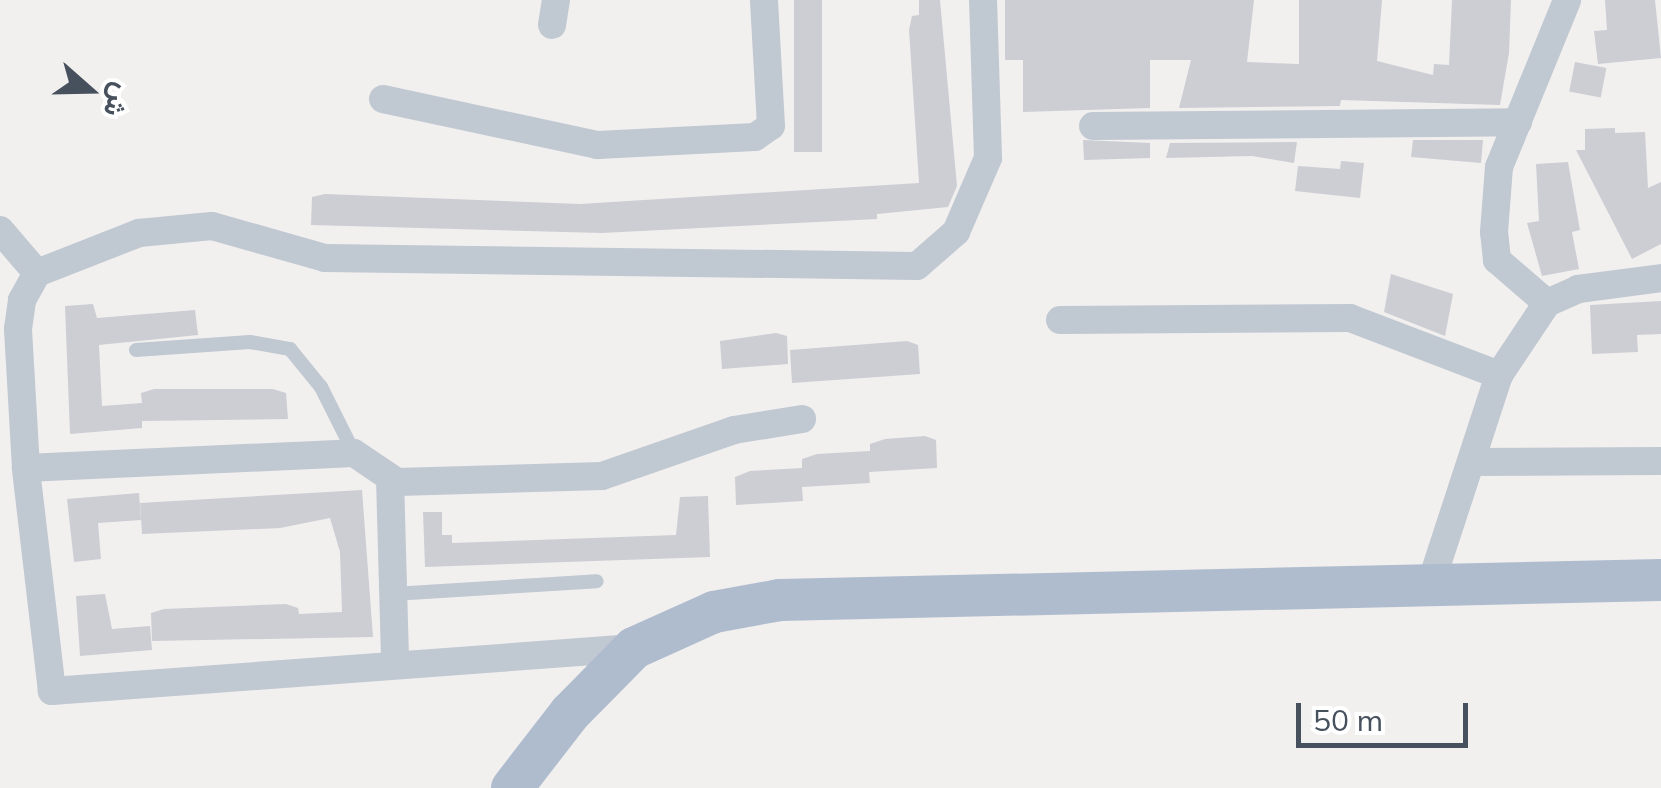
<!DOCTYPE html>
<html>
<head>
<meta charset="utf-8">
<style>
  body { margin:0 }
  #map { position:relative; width:1661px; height:788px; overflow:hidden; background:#f2efef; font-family:Mulish,Vazirmatn,sans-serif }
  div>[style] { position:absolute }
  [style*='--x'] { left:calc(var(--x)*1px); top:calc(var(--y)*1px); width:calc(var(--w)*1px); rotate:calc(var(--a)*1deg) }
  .building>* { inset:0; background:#ccced4; transform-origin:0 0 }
  .lane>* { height:14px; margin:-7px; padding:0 7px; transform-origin:7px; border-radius:7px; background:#c0c8d1 }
  .street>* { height:28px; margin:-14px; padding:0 14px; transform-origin:14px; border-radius:14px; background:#c0c8d1 }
  .primary>* { height:42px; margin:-21px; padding:0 21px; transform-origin:21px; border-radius:21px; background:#afbcce }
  span { translate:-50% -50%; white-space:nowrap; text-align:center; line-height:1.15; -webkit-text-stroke:8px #fff; paint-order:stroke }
  .north { position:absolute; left:40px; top:40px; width:100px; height:100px; -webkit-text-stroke:8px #fff; paint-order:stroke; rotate:110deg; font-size:28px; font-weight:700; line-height:40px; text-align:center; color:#47515d }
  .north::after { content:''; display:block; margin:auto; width:35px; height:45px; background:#47515d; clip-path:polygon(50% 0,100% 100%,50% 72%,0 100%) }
  .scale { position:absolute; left:1296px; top:703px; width:172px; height:45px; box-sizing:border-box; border:5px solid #47515d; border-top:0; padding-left:12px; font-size:30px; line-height:35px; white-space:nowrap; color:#47515d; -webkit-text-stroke:8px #fff; paint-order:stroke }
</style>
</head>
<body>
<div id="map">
  <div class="building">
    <i style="left:794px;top:0;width:28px;height:152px"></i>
    <i style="clip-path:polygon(919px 0,940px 0,957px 186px,948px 207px,877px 214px,877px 219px,602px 233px,311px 225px,312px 197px,325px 194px,580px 204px,919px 183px,909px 30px,912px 16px,919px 15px)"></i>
    <i style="clip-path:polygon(1005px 0,1254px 0,1247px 62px,1299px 64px,1299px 0,1382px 0,1377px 61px,1433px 75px,1434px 64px,1449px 65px,1452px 0,1511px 0,1509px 53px,1500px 105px,1341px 100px,1340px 106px,1179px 108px,1191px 60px,1150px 60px,1150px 108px,1023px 112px,1023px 60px,1005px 60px)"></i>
    <i style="clip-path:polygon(1605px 0,1655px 0,1661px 58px,1598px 64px,1594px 31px,1607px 30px)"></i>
    <i style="left:1575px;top:62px;width:32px;height:30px;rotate:11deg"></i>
    <i style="clip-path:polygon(1615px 128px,1615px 133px,1645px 132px,1648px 188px,1661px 182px,1661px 244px,1632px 259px,1576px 150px,1585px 150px,1585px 129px)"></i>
    <i style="clip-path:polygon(1083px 140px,1150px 143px,1150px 158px,1084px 160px)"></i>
    <i style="clip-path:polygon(1413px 140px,1483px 140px,1481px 163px,1411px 157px)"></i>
    <i style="clip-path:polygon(1297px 142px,1294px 163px,1252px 156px,1166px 158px,1170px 143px)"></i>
    <i style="clip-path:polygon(1341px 161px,1364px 163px,1360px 198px,1295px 191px,1298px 166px,1340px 169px)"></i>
    <i style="clip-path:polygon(1568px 162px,1580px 230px,1572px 232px,1579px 269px,1542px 276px,1527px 223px,1539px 221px,1536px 164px)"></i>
    <i style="clip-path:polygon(1391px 274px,1453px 294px,1445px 336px,1384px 312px)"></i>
    <i style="clip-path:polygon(1661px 301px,1661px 334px,1637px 335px,1638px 352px,1592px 354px,1590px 305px)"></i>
    <i style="clip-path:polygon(93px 304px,97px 318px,195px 310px,198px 335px,99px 345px,102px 406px,142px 403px,141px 393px,154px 389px,273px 389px,286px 393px,288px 419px,142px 421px,142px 428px,70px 434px,65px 306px)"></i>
    <i style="clip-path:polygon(776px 333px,787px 336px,788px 364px,722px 369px,720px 341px)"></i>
    <i style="clip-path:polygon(907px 341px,918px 345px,920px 374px,792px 383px,790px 350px)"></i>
    <i style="clip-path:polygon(925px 436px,936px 440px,937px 468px,869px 472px,870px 483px,802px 487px,803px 501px,736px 505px,735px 477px,750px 471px,802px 468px,802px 459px,817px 454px,870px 451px,870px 444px,885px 439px)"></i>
    <i style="clip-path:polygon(362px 490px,373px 637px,152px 641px,151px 613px,164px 609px,286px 604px,298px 608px,299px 614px,342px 612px,340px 552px,330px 518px,280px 528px,142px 534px,140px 503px)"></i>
    <i style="clip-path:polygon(139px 493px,141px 520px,98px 523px,101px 559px,74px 562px,67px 499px)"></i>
    <i style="clip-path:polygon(708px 496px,710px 557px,425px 567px,423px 512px,442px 512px,442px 535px,452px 535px,452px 543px,676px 535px,680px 497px)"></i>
    <i style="clip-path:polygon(105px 594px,112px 629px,150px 626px,152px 650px,80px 656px,76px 596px)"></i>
  </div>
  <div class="lane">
    <i style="--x:136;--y:350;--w:114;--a:-4"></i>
    <i style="--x:250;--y:342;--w:41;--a:9.9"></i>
    <i style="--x:290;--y:349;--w:49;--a:50.8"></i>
    <i style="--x:321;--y:387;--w:74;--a:63.4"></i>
    <i style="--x:393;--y:594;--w:204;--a:-3.6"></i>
  </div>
  <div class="street">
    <i style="--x:552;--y:25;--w:25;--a:-81"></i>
    <i style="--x:383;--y:99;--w:220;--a:12.1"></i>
    <i style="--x:598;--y:145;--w:157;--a:-2.9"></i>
    <i style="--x:755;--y:137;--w:19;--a:-35"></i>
    <i style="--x:771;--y:126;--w:126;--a:-93.2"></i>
    <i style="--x:1093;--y:126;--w:425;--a:-0.5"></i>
    <i style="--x:0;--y:230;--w:57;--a:49.3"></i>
    <i style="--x:1547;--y:303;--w:66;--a:-139.3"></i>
    <i style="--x:1497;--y:260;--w:28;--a:-96"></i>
    <i style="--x:1494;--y:232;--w:65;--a:-85.6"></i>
    <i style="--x:1499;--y:167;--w:180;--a:-67.8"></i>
    <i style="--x:1060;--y:320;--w:290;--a:-0.4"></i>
    <i style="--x:1350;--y:318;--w:160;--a:20.9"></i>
    <i style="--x:1472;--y:462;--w:189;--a:-0.3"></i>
    <i style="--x:26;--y:468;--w:328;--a:-2.6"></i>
    <i style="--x:354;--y:453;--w:52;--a:34"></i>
    <i style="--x:397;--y:482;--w:205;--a:-1.7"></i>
    <i style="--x:602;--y:476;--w:140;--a:-19.2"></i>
    <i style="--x:734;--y:430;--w:69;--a:-9.2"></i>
    <i style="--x:390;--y:479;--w:183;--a:88.4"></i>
    <i style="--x:1430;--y:586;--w:222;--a:-71.9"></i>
    <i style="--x:1499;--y:375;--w:87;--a:-56.3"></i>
    <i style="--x:1547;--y:303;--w:34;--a:-24"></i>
    <i style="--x:1578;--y:289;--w:84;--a:-7.5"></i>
    <i style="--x:634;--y:648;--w:584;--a:175.77"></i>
    <i style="--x:52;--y:691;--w:225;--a:-96.7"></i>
    <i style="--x:26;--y:468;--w:139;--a:-93.3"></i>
    <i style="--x:18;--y:329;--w:29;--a:-82"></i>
    <i style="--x:22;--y:300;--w:31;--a:-61"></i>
    <i style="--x:37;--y:273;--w:110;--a:-21.4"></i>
    <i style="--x:139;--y:233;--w:73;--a:-5.5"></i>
    <i style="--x:212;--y:226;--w:117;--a:15.8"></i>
    <i style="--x:325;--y:258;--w:592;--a:0.77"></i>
    <i style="--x:917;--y:266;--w:52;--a:-41.1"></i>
    <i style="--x:956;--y:232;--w:81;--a:-66.6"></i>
    <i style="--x:988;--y:158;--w:158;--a:-91.8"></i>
  </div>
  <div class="primary">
    <i style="--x:512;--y:788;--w:95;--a:-52.3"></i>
    <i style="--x:570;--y:713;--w:91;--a:-45.4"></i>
    <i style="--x:634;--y:648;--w:88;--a:-24.2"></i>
    <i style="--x:714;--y:612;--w:67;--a:-10.3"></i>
    <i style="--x:780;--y:600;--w:881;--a:-1.3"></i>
  </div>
  <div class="north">ش</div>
  <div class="scale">50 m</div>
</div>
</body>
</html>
